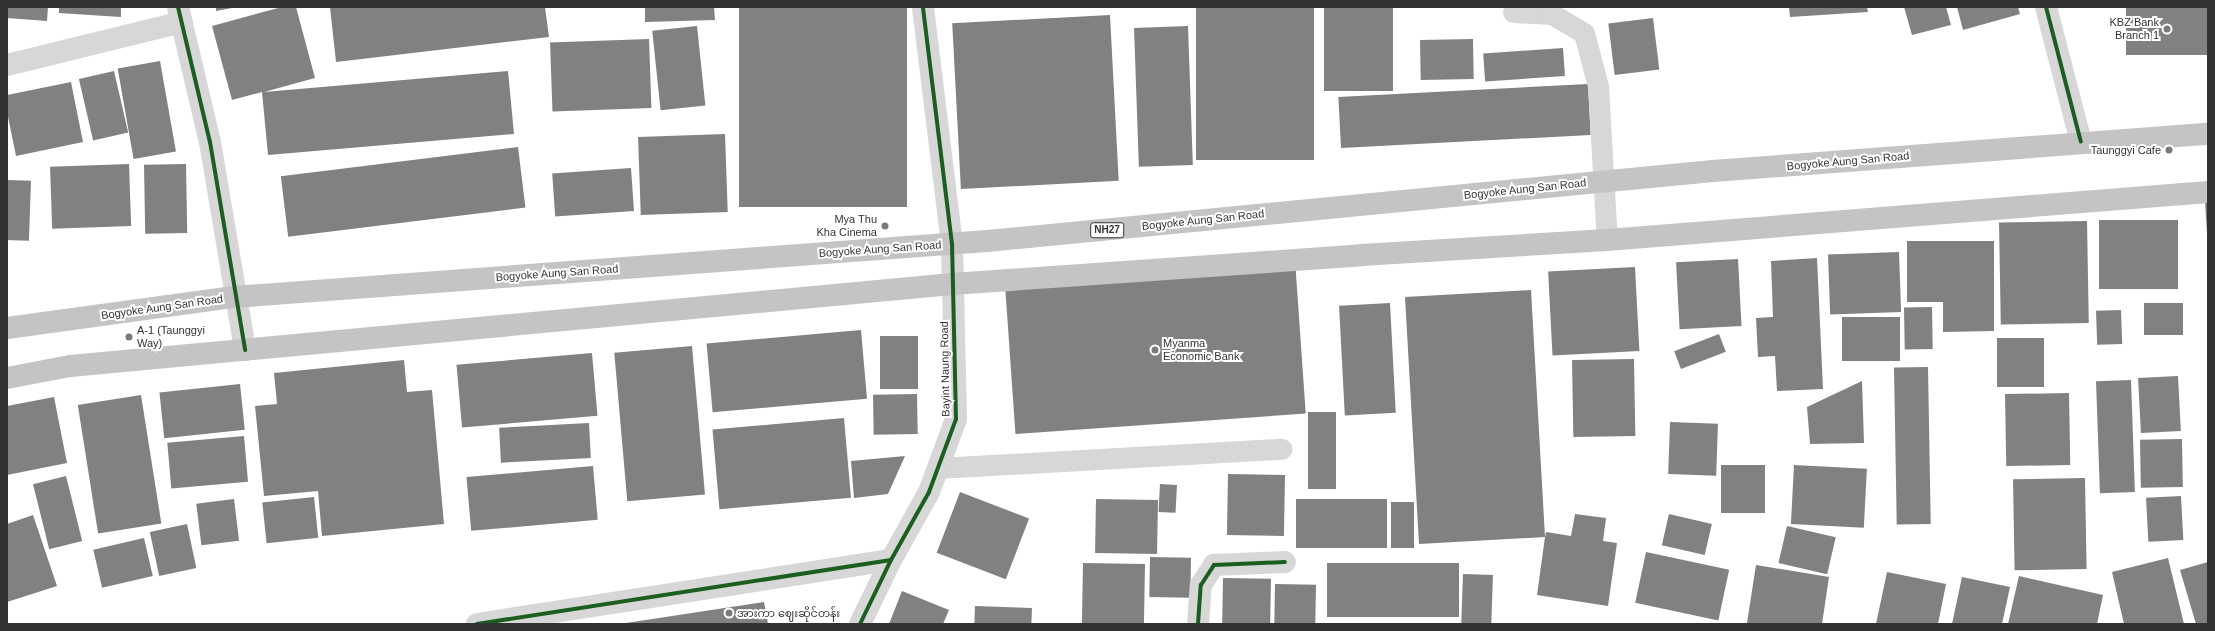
<!DOCTYPE html>
<html>
<head>
<meta charset="utf-8">
<style>
  body { margin:0 }
  #map { position:relative; width:2215px; height:631px; overflow:hidden; background:#fff; font-family:Helvetica,"Noto Sans Myanmar",sans-serif }
  div>[style] { position:absolute }
  [style*='--x'] { left:calc(var(--x)*1px); top:calc(var(--y)*1px); width:calc(var(--w)*1px); rotate:calc(var(--a)*1deg) }
  .building>* { inset:0; background:#818181; transform-origin:0 0 }
  .lane>* { height:21px; margin:-10.5px; padding:0 10.5px; transform-origin:10.5px; border-radius:10.5px; background:#d7d7d7 }
  .street>* { height:22px; margin:-11px; padding:0 11px; transform-origin:11px; border-radius:11px; background:#d7d7d7 }
  .highway>* { height:22px; margin:-11px; padding:0 11px; transform-origin:11px; border-radius:11px; background:#c4c4c4 }
  .cycleway>* { height:4px; margin:-2px; padding:0 2px; transform-origin:2px; border-radius:2px; background:#1b5e20 }
  .dots>* { width:11px; height:11px; translate:-50% -50%; box-sizing:border-box; border:2px solid #fff; border-radius:50% }
  span { translate:-50% -50%; white-space:nowrap; text-align:center; line-height:1.15; -webkit-text-stroke:4px #fff; paint-order:stroke }
  .shield-label span { padding:1px 3px; background:#fff; border:1px solid; border-radius:3px; -webkit-text-stroke-width:0 }
  .shield-label { font-size:10px; color:#333; font-weight:700 }
  .poi-label { font-size:11px; color:#333 }
  .right { translate:-100% -50%; text-align:right }
  .left { translate:0 -50%; text-align:left }
  .street-label { font-size:11px; color:#333 }
  .frame { position:absolute; inset:0; border:8px solid #333; pointer-events:none }
</style>
</head>
<body>
<div id="map">
  <div class="building">
    <i style="clip-path:polygon(7px 7px,48px 7px,47px 21px,7px 18px)"></i>
    <i style="clip-path:polygon(59px 7px,121px 7px,121px 17px,59px 13px)"></i>
    <i style="clip-path:polygon(216px 7px,232px 7px,232px 8px,216px 11px)"></i>
    <i style="clip-path:polygon(282px 7px,296px 7px,315px 78px,264px 92px,508px 71px,514px 134px,268px 155px,262px 92px,232px 100px,212px 26px)"></i>
    <i style="clip-path:polygon(330px 7px,545px 7px,549px 37px,336px 62px)"></i>
    <i style="clip-path:polygon(645px 7px,714px 7px,715px 20px,645px 22px)"></i>
    <i style="left:739px;top:7px;width:168px;height:200px"></i>
    <i style="left:1196px;top:7px;width:118px;height:153px"></i>
    <i style="left:1324px;top:7px;width:69px;height:84px"></i>
    <i style="clip-path:polygon(1789px 7px,1867px 7px,1868px 12px,1790px 17px)"></i>
    <i style="clip-path:polygon(1904px 7px,1946px 7px,1951px 25px,1912px 35px)"></i>
    <i style="clip-path:polygon(1957px 7px,2018px 7px,2020px 14px,1963px 30px)"></i>
    <i style="left:2126px;top:7px;width:82px;height:48px"></i>
    <i style="left:1110px;top:15px;width:166px;height:158px;rotate:87deg"></i>
    <i style="left:1653px;top:18px;width:52px;height:45px;rotate:83deg"></i>
    <i style="left:697px;top:26px;width:80px;height:45px;rotate:84deg"></i>
    <i style="left:1188px;top:26px;width:139px;height:54px;rotate:88deg"></i>
    <i style="left:649px;top:39px;width:69px;height:99px;rotate:88deg"></i>
    <i style="left:1473px;top:39px;width:40px;height:53px;rotate:89deg"></i>
    <i style="left:1563px;top:48px;width:28px;height:80px;rotate:86deg"></i>
    <i style="left:160px;top:61px;width:92px;height:43px;rotate:80deg"></i>
    <i style="left:114px;top:71px;width:63px;height:36px;rotate:77deg"></i>
    <i style="clip-path:polygon(71px 82px,83px 142px,16px 156px,7px 112px,7px 95px)"></i>
    <i style="left:1588px;top:84px;width:51px;height:250px;rotate:87deg"></i>
    <i style="left:725px;top:134px;width:78px;height:87px;rotate:88deg"></i>
    <i style="left:518px;top:147px;width:61px;height:239px;rotate:83deg"></i>
    <i style="left:129px;top:164px;width:62px;height:79px;rotate:88deg"></i>
    <i style="left:186px;top:164px;width:69px;height:42px;rotate:89deg"></i>
    <i style="left:631px;top:168px;width:43px;height:79px;rotate:86deg"></i>
    <i style="left:7px;top:180px;width:24px;height:60px;rotate:2deg"></i>
    <i style="clip-path:polygon(2205px 202px,2208px 202px,2208px 232px,2207px 233px)"></i>
    <i style="left:2178px;top:220px;width:69px;height:79px;rotate:90deg"></i>
    <i style="left:2087px;top:221px;width:102px;height:88px;rotate:89deg"></i>
    <i style="clip-path:polygon(1907px 241px,1994px 241px,1994px 331px,1943px 332px,1943px 302px,1907px 302px)"></i>
    <i style="left:1899px;top:252px;width:60px;height:71px;rotate:88deg"></i>
    <i style="clip-path:polygon(1817px 258px,1823px 389px,1777px 391px,1775px 356px,1758px 357px,1756px 318px,1773px 317px,1771px 261px)"></i>
    <i style="left:1738px;top:259px;width:67px;height:62px;rotate:87deg"></i>
    <i style="left:1295px;top:260px;width:154px;height:291px;rotate:86deg"></i>
    <i style="left:1635px;top:267px;width:84px;height:87px;rotate:87deg"></i>
    <i style="clip-path:polygon(1531px 290px,1545px 537px,1546px 532px,1571px 536px,1575px 514px,1606px 518px,1603px 541px,1617px 543px,1608px 606px,1537px 595px,1545px 537px,1419px 544px,1405px 297px)"></i>
    <i style="left:1390px;top:303px;width:110px;height:51px;rotate:87deg"></i>
    <i style="left:2183px;top:303px;width:32px;height:39px;rotate:90deg"></i>
    <i style="left:1932px;top:307px;width:42px;height:28px;rotate:89deg"></i>
    <i style="left:2121px;top:310px;width:34px;height:25px;rotate:88deg"></i>
    <i style="left:1900px;top:317px;width:44px;height:58px;rotate:90deg"></i>
    <i style="left:861px;top:330px;width:69px;height:155px;rotate:85deg"></i>
    <i style="left:1719px;top:334px;width:19px;height:48px;rotate:69deg"></i>
    <i style="left:880px;top:336px;width:38px;height:53px"></i>
    <i style="left:1997px;top:338px;width:47px;height:49px"></i>
    <i style="left:692px;top:346px;width:149px;height:78px;rotate:85deg"></i>
    <i style="left:592px;top:353px;width:63px;height:136px;rotate:85deg"></i>
    <i style="left:1634px;top:359px;width:77px;height:62px;rotate:89deg"></i>
    <i style="clip-path:polygon(404px 360px,407px 392px,432px 390px,444px 524px,322px 536px,318px 491px,264px 496px,255px 406px,277px 404px,274px 373px)"></i>
    <i style="left:1928px;top:367px;width:157px;height:34px;rotate:89deg"></i>
    <i style="left:2178px;top:376px;width:55px;height:40px;rotate:87deg"></i>
    <i style="left:2131px;top:380px;width:112px;height:35px;rotate:88deg"></i>
    <i style="clip-path:polygon(1862px 381px,1864px 443px,1810px 444px,1807px 407px)"></i>
    <i style="left:240px;top:384px;width:46px;height:81px;rotate:84deg"></i>
    <i style="left:2069px;top:393px;width:72px;height:64px;rotate:89deg"></i>
    <i style="left:917px;top:394px;width:40px;height:44px;rotate:89deg"></i>
    <i style="left:141px;top:395px;width:130px;height:64px;rotate:81deg"></i>
    <i style="clip-path:polygon(54px 397px,67px 463px,7px 475px,7px 406px)"></i>
    <i style="left:1308px;top:412px;width:28px;height:77px"></i>
    <i style="left:844px;top:418px;width:80px;height:132px;rotate:85deg"></i>
    <i style="left:1670px;top:422px;width:48px;height:52px;rotate:2deg"></i>
    <i style="left:589px;top:423px;width:35px;height:90px;rotate:87deg"></i>
    <i style="left:244px;top:436px;width:46px;height:77px;rotate:85deg"></i>
    <i style="left:2182px;top:439px;width:48px;height:42px;rotate:89deg"></i>
    <i style="clip-path:polygon(905px 456px,888px 494px,854px 498px,851px 461px)"></i>
    <i style="left:1765px;top:465px;width:48px;height:44px;rotate:90deg"></i>
    <i style="left:1794px;top:465px;width:73px;height:59px;rotate:3deg"></i>
    <i style="left:593px;top:466px;width:54px;height:127px;rotate:85deg"></i>
    <i style="left:1228px;top:474px;width:57px;height:61px;rotate:1deg"></i>
    <i style="left:66px;top:476px;width:67px;height:34px;rotate:76deg"></i>
    <i style="left:2085px;top:478px;width:91px;height:72px;rotate:89deg"></i>
    <i style="left:1160px;top:484px;width:17px;height:28px;rotate:3deg"></i>
    <i style="left:960px;top:492px;width:74px;height:65px;rotate:21deg"></i>
    <i style="left:2181px;top:496px;width:44px;height:35px;rotate:87deg"></i>
    <i style="left:314px;top:497px;width:41px;height:52px;rotate:84deg"></i>
    <i style="left:234px;top:499px;width:42px;height:38px;rotate:83deg"></i>
    <i style="left:1096px;top:499px;width:62px;height:54px;rotate:1deg"></i>
    <i style="left:1387px;top:499px;width:49px;height:91px;rotate:90deg"></i>
    <i style="left:1391px;top:502px;width:23px;height:46px"></i>
    <i style="left:1669px;top:514px;width:44px;height:32px;rotate:13deg"></i>
    <i style="clip-path:polygon(33px 515px,57px 586px,7px 602px,7px 524px)"></i>
    <i style="left:187px;top:524px;width:45px;height:38px;rotate:78deg"></i>
    <i style="left:1787px;top:526px;width:50px;height:38px;rotate:13deg"></i>
    <i style="left:144px;top:538px;width:39px;height:52px;rotate:77deg"></i>
    <i style="left:1646px;top:552px;width:85px;height:52px;rotate:12deg"></i>
    <i style="left:1150px;top:557px;width:41px;height:40px;rotate:1deg"></i>
    <i style="clip-path:polygon(2168px 558px,2184px 624px,2124px 624px,2112px 572px)"></i>
    <i style="clip-path:polygon(2208px 562px,2208px 624px,2196px 624px,2180px 570px)"></i>
    <i style="left:1083px;top:563px;width:62px;height:61px;rotate:1deg"></i>
    <i style="left:1327px;top:563px;width:132px;height:54px"></i>
    <i style="clip-path:polygon(1756px 565px,1829px 577px,1822px 624px,1747px 623px)"></i>
    <i style="clip-path:polygon(1887px 572px,1946px 584px,1938px 624px,1876px 624px)"></i>
    <i style="left:1463px;top:574px;width:30px;height:50px;rotate:2deg"></i>
    <i style="clip-path:polygon(2019px 576px,2103px 595px,2097px 624px,2008px 624px)"></i>
    <i style="clip-path:polygon(1962px 577px,2010px 587px,2002px 624px,1952px 624px)"></i>
    <i style="left:1223px;top:578px;width:48px;height:46px;rotate:1deg"></i>
    <i style="left:1275px;top:584px;width:41px;height:40px;rotate:1deg"></i>
    <i style="clip-path:polygon(902px 591px,949px 610px,943px 624px,889px 624px)"></i>
    <i style="clip-path:polygon(764px 602px,768px 624px,626px 624px,626px 623px)"></i>
    <i style="left:975px;top:606px;width:57px;height:18px;rotate:2deg"></i>
  </div>
  <div class="lane">
    <i style="--x:1513;--y:12;--w:39;--a:3"></i>
    <i style="--x:1552;--y:14;--w:37;--a:31"></i>
    <i style="--x:1584;--y:33;--w:55;--a:75.2"></i>
    <i style="--x:1598;--y:86;--w:154;--a:86.7"></i>
    <i style="--x:938;--y:468;--w:344;--a:-3.2"></i>
  </div>
  <div class="street">
    <i style="--x:178;--y:7;--w:139;--a:76.7"></i>
    <i style="--x:210;--y:142;--w:211;--a:80.4"></i>
    <i style="--x:2046;--y:7;--w:139;--a:75.5"></i>
    <i style="--x:7;--y:65;--w:180;--a:-13.8"></i>
    <i style="--x:477;--y:624;--w:419;--a:-8.8"></i>
    <i style="--x:860;--y:624;--w:71;--a:-64.2"></i>
    <i style="--x:891;--y:560;--w:78;--a:-60.8"></i>
    <i style="--x:929;--y:492;--w:78;--a:-69.7"></i>
    <i style="--x:956;--y:419;--w:175;--a:-91.3"></i>
    <i style="--x:952;--y:244;--w:239;--a:-97"></i>
    <i style="--x:1198;--y:624;--w:39;--a:-86"></i>
    <i style="--x:1201;--y:585;--w:24;--a:-57"></i>
    <i style="--x:1214;--y:565;--w:71;--a:-2.4"></i>
  </div>
  <div class="highway">
    <i style="--x:7;--y:328;--w:229;--a:-7.8"></i>
    <i style="--x:234;--y:297;--w:755;--a:-4.25"></i>
    <i style="--x:987;--y:241;--w:729;--a:-5.51"></i>
    <i style="--x:1713;--y:171;--w:496;--a:-4.3"></i>
    <i style="--x:7;--y:378;--w:64;--a:-10.8"></i>
    <i style="--x:70;--y:366;--w:886;--a:-5.31"></i>
    <i style="--x:952;--y:284;--w:411;--a:-4"></i>
    <i style="--x:1362;--y:255;--w:245;--a:-3.5"></i>
    <i style="--x:1607;--y:240;--w:603;--a:-4.57"></i>
  </div>
  <div class="cycleway">
    <i style="--x:178;--y:7;--w:139;--a:76.7"></i>
    <i style="--x:210;--y:142;--w:211;--a:80.4"></i>
    <i style="--x:2046;--y:7;--w:139;--a:75.5"></i>
    <i style="--x:477;--y:624;--w:419;--a:-8.8"></i>
    <i style="--x:860;--y:624;--w:71;--a:-64.2"></i>
    <i style="--x:891;--y:560;--w:78;--a:-60.8"></i>
    <i style="--x:929;--y:492;--w:78;--a:-69.7"></i>
    <i style="--x:956;--y:419;--w:175;--a:-91.3"></i>
    <i style="--x:952;--y:244;--w:239;--a:-97"></i>
    <i style="--x:1198;--y:624;--w:39;--a:-86"></i>
    <i style="--x:1201;--y:585;--w:24;--a:-57"></i>
    <i style="--x:1214;--y:565;--w:71;--a:-2.4"></i>
  </div>
  <div class="dots">
    <i style="left:2167px;top:29px;background:#7a7a7a"></i>
    <i style="left:2169px;top:150px;background:#7a7a7a"></i>
    <i style="left:885px;top:226px;background:#7a7a7a"></i>
    <i style="left:129px;top:337px;background:#7a7a7a"></i>
    <i style="left:1155px;top:350px;background:#7a7a7a"></i>
    <i style="left:729px;top:613px;background:#7a7a7a"></i>
  </div>
  <div class="shield-label">
    <span style="left:1107px;top:230px">NH27</span>
  </div>
  <div class="poi-label">
    <span class="right" style="left:2159px;top:29px">KBZ Bank<br>Branch 1</span>
    <span class="right" style="left:2161px;top:150px">Taunggyi Cafe</span>
    <span class="right" style="left:877px;top:226px">Mya Thu<br>Kha Cinema</span>
    <span class="left" style="left:137px;top:337px">A-1 (Taunggyi<br>Way)</span>
    <span class="left" style="left:1163px;top:350px">Myanma<br>Economic Bank</span>
    <span class="left" style="left:737px;top:613px">အားကာ ဈေးဆိုင်တန်း</span>
  </div>
  <div class="street-label">
    <span style="left:1848px;top:161px;rotate:-5deg">Bogyoke Aung San Road</span>
    <span style="left:1525px;top:189px;rotate:-6deg">Bogyoke Aung San Road</span>
    <span style="left:1203px;top:220px;rotate:-6deg">Bogyoke Aung San Road</span>
    <span style="left:880px;top:249px;rotate:-4deg">Bogyoke Aung San Road</span>
    <span style="left:557px;top:273px;rotate:-4deg">Bogyoke Aung San Road</span>
    <span style="left:162px;top:307px;rotate:-8deg">Bogyoke Aung San Road</span>
    <span style="left:945px;top:369px;rotate:-91deg">Bayint Naung Road</span>
  </div>
  <div class="frame"></div>
</div>
</body>
</html>
